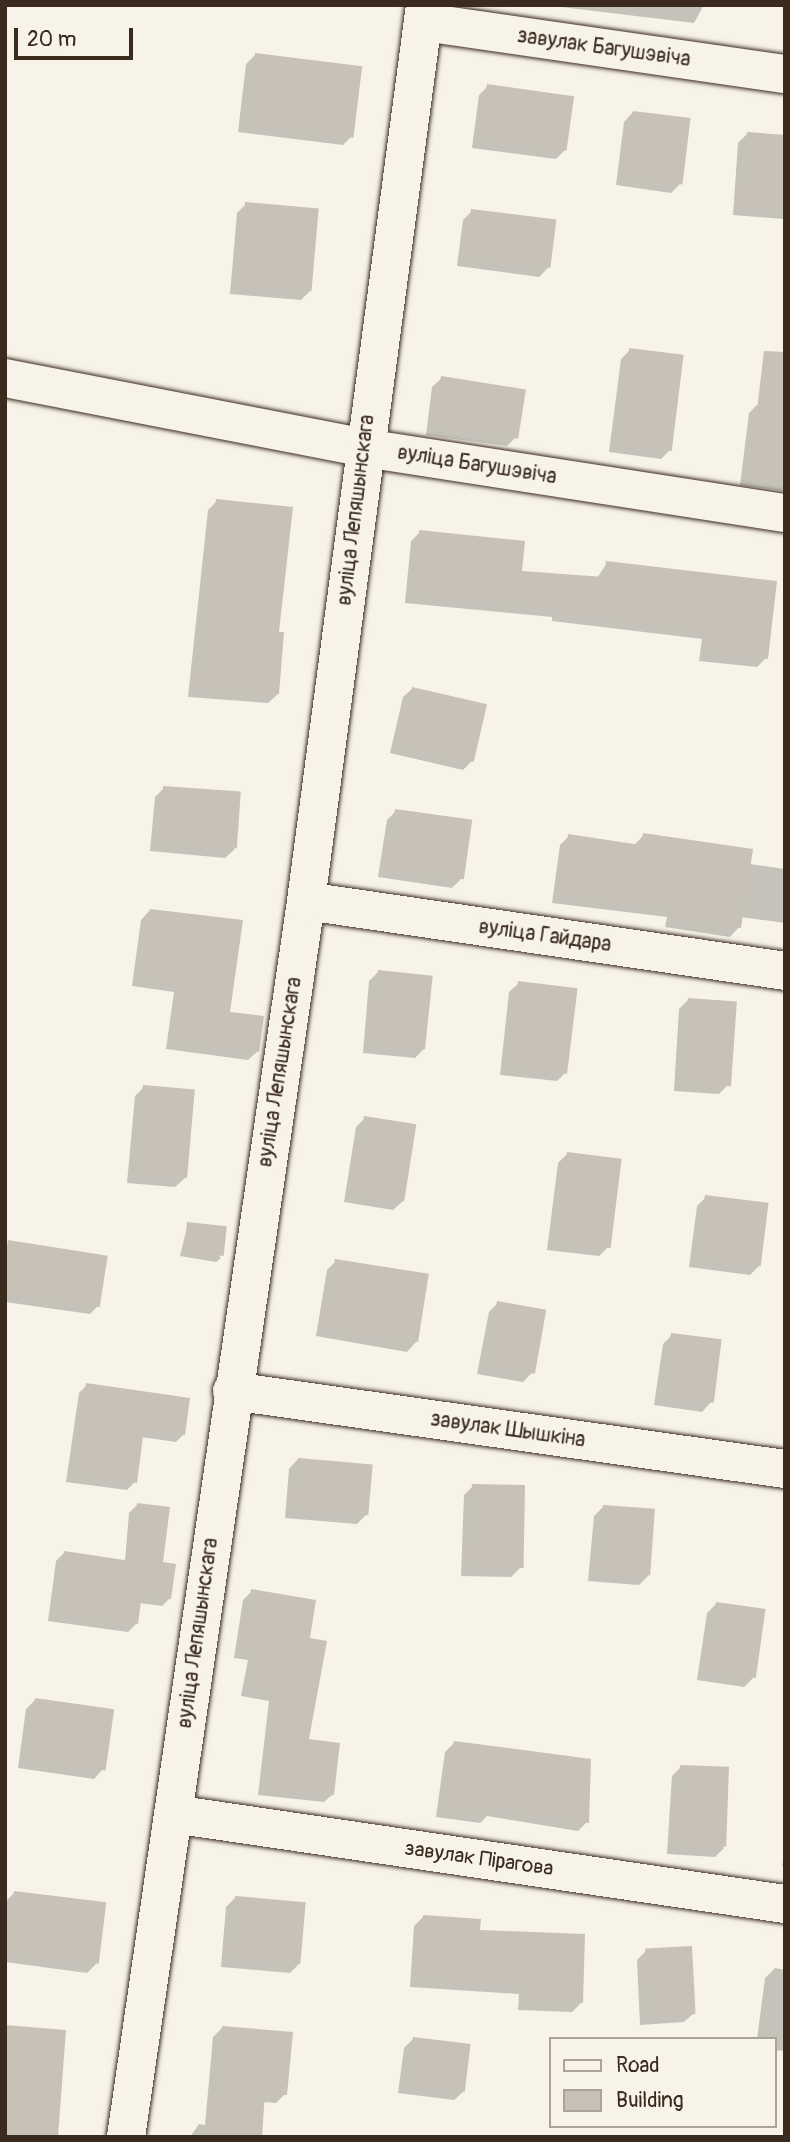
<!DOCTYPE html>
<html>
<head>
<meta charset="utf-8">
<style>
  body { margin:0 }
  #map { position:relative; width:790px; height:2142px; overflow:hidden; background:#f7f3e8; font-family:Pangolin,sans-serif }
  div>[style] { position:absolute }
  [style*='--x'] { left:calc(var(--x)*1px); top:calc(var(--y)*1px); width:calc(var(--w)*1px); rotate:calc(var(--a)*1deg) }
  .shadow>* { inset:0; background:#0003 }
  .building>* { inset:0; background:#c8c1b6; transform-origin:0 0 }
  .roads { filter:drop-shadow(0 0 2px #3b2a1e) drop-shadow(0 0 2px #3b2a1e) }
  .minor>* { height:38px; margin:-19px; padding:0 19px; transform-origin:19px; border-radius:19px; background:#f7f3e8 }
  span { translate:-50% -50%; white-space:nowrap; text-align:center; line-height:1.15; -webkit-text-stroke:5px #f7f3e8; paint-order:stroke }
  .street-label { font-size:21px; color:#3b2a1e }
  .frame { position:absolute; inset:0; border:7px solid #3b2a1e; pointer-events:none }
  .legend { position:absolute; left:549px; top:2037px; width:228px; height:91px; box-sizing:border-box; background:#f7f3e8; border:2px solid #aca397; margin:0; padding:9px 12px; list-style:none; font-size:21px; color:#3b2a1e }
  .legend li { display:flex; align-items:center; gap:14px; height:35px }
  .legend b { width:35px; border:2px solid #aca397 }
  .scale { position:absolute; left:14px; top:28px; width:119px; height:32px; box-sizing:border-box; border:4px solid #3b2a1e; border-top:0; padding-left:9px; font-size:21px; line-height:24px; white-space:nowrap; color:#3b2a1e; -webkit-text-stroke:5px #f7f3e8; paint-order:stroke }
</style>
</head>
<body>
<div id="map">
  <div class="shadow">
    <i style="clip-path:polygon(544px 5px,704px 5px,694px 23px)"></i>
    <i style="clip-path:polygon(255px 55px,352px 136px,343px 145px,238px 132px,246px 64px)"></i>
    <i style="clip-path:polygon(488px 86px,565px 150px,556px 159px,472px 148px,479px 95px)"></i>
    <i style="clip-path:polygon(633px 112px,680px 184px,671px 193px,616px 185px,624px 122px)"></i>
    <i style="clip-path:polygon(748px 133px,785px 136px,784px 219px,733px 215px,738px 143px)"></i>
    <i style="clip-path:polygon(246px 204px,310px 291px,301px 300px,230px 294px,237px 213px)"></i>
    <i style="clip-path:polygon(472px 211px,548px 268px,539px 277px,457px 266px,463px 220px)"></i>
    <i style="clip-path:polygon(630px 350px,670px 450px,661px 459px,609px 452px,621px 359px)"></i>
    <i style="clip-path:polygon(442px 378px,516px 437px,507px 446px,426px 435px,432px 387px)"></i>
    <i style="clip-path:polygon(758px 404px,785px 407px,785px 491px,740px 485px,749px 413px)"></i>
    <i style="clip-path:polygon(217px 501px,277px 633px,278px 694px,268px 703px,188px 697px,208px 510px)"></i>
    <i style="clip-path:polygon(420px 532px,520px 573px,597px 578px,607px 563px,766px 658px,757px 667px,699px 661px,702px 639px,552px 621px,552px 617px,405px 603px,411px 541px)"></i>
    <i style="clip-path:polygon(412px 689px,472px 761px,463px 770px,390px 753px,403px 697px)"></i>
    <i style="clip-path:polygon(164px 788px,235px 849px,225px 858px,150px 851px,155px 797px)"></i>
    <i style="clip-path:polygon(396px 811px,461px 879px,452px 888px,378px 877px,387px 820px)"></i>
    <i style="clip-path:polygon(644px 835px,742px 863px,785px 869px,785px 923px,741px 917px,739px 927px,730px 937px,665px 927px,667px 917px,552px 903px,560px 845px,569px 836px,634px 845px)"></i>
    <i style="clip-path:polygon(150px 910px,258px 1051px,248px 1060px,166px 1049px,174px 992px,132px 986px,141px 920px)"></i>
    <i style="clip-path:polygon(378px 972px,425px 1048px,415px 1058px,363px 1053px,369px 981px)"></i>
    <i style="clip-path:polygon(519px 983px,566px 1072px,557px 1081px,500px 1075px,509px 992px)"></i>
    <i style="clip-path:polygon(689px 999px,728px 1085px,719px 1094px,674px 1091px,679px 1009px)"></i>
    <i style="clip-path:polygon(144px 1087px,185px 1178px,175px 1187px,127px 1183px,135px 1096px)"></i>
    <i style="clip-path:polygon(365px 1118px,403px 1201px,393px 1210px,344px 1202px,356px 1127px)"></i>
    <i style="clip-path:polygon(567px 1154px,608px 1247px,599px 1256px,547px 1250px,558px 1163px)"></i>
    <i style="clip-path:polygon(706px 1197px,759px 1266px,750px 1275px,689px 1267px,697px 1206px)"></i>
    <i style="clip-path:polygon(188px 1223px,221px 1258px,216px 1262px,180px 1256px)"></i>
    <i style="clip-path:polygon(9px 1242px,99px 1305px,90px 1314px,5px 1302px)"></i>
    <i style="clip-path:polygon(336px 1261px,416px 1342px,407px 1352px,316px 1336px,327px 1270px)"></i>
    <i style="clip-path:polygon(498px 1303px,532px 1373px,523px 1382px,477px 1374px,489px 1312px)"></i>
    <i style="clip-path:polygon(672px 1335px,711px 1402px,702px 1412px,654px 1405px,663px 1344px)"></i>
    <i style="clip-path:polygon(87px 1385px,184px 1434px,176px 1442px,141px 1437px,135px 1482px,127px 1490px,66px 1482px,79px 1393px)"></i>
    <i style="clip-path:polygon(298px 1459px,366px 1515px,357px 1524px,285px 1518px,289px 1469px)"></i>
    <i style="clip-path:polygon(473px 1486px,520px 1568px,511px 1577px,461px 1576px,464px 1495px)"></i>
    <i style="clip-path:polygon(137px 1505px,170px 1598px,162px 1606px,139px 1603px,136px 1624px,128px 1632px,48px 1621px,56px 1561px,64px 1553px,125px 1561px,129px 1513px)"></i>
    <i style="clip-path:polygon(603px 1507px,648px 1576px,639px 1585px,588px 1581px,594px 1516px)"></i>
    <i style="clip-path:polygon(252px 1591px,308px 1640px,307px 1741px,333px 1794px,324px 1802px,258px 1795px,269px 1701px,241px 1696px,248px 1660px,234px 1658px,243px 1600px)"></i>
    <i style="clip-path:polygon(716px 1604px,753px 1678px,744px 1687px,697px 1680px,707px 1613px)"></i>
    <i style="clip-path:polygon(35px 1700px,103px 1769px,94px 1779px,18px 1768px,26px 1709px)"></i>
    <i style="clip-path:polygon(454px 1743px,587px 1822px,578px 1831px,487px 1816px,480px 1823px,436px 1817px,445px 1752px)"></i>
    <i style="clip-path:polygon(681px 1767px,724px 1848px,715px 1857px,667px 1854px,672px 1776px)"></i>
    <i style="clip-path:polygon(785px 1848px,785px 1867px,782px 1866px)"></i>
    <i style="clip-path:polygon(15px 1892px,96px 1964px,87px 1973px,5px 1962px,5px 1902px)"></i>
    <i style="clip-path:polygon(236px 1897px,299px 1964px,290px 1973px,221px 1967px,226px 1907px)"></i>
    <i style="clip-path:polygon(423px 1917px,478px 1932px,581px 2003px,572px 2012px,518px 2010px,519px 1994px,410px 1987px,414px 1926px)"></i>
    <i style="clip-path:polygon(646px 1951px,694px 2013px,684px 2022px,640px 2025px,637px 1960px)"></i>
    <i style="clip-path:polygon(775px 1968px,785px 1970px,785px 2051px,774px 2050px,774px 2039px,757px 2039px,765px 1978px)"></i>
    <i style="clip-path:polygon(222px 2028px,285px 2094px,276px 2103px,263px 2102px,260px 2137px,190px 2137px,199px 2124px,205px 2125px,213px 2037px)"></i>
    <i style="clip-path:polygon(413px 2039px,464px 2091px,454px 2100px,398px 2093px,404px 2048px)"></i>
  </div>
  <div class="building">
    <i style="left:255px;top:53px;width:108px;height:72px;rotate:7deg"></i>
    <i style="left:487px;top:84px;width:88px;height:55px;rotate:8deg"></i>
    <i style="left:633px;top:111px;width:58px;height:67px;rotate:7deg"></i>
    <i style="clip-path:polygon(747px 132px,785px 135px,785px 210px,741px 207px)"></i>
    <i style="left:245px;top:202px;width:74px;height:83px;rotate:5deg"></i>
    <i style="left:471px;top:209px;width:86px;height:49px;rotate:7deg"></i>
    <i style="left:629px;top:348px;width:55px;height:97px;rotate:7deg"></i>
    <i style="clip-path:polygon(764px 351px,785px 352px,785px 481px,749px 477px)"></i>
    <i style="left:441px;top:376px;width:86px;height:50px;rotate:9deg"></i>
    <i style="clip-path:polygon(216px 499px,293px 507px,279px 632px,284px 632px,279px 694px,197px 689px)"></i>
    <i style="clip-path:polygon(419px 530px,525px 541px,522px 571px,604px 577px,606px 561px,777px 581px,768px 659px,708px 652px,710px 631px,560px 612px,560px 608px,413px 594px)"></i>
    <i style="left:412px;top:687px;width:77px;height:59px;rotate:13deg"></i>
    <i style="left:163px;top:786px;width:78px;height:57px;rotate:4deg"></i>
    <i style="left:395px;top:809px;width:78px;height:60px;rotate:8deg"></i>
    <i style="clip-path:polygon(643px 833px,753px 849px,741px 928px,674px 918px,675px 909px,561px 895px,568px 834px,641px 845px)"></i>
    <i style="clip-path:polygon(150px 909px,243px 920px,230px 1012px,264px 1016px,259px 1052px,174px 1040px,182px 983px,140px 978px)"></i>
    <i style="left:378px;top:970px;width:55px;height:74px;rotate:6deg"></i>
    <i style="left:518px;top:981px;width:60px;height:86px;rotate:7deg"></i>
    <i style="left:688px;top:998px;width:49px;height:85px;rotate:4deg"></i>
    <i style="left:143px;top:1085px;width:52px;height:89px;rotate:5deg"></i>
    <i style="left:364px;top:1116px;width:53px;height:78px;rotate:9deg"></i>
    <i style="left:567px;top:1152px;width:55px;height:90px;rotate:7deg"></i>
    <i style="left:705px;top:1195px;width:64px;height:64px;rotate:7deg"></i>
    <i style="left:187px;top:1222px;width:40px;height:30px;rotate:6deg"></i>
    <i style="left:8px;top:1240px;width:101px;height:52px;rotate:9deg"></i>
    <i style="left:335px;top:1259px;width:95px;height:69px;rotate:9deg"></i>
    <i style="left:497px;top:1301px;width:50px;height:65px;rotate:10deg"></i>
    <i style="left:671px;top:1333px;width:51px;height:64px;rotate:7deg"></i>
    <i style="clip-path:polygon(86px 1383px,190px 1398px,185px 1435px,144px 1428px,137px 1483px,74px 1474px)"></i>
    <i style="left:298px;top:1458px;width:75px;height:51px;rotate:5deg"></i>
    <i style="left:472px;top:1484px;width:53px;height:83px;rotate:1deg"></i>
    <i style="clip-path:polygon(137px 1503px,170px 1507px,163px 1562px,176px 1564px,171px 1599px,142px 1594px,138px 1624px,55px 1613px,64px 1551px,131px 1561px)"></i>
    <i style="left:603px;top:1505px;width:52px;height:67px;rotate:4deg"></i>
    <i style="clip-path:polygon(251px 1589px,316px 1600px,310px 1638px,327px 1641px,309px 1739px,340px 1743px,334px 1795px,265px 1787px,276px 1693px,248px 1688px,255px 1652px,242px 1650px)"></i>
    <i style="left:716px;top:1602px;width:50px;height:70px;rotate:8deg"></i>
    <i style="left:35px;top:1698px;width:80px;height:62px;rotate:8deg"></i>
    <i style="clip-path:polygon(454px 1741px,591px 1759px,589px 1823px,492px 1807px,491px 1815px,444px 1808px)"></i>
    <i style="left:680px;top:1765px;width:49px;height:80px;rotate:2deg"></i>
    <i style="left:14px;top:1891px;width:93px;height:62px;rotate:7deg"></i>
    <i style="left:235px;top:1896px;width:71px;height:62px;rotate:5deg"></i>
    <i style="clip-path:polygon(423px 1915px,481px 1919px,480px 1930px,585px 1934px,583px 2003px,527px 2001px,528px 1986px,418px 1978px)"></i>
    <i style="left:692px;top:1946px;width:68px;height:47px;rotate:87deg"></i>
    <i style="clip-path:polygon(5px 2025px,66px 2030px,58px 2137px,5px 2137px)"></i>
    <i style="clip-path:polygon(222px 2026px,293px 2032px,287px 2095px,265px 2093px,262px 2137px,211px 2137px)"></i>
    <i style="left:413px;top:2037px;width:58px;height:48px;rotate:7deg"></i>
  </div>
  <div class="roads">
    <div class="minor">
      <i style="--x:423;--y:22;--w:366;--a:8.2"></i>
      <i style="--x:5;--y:378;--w:366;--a:11"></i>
      <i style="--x:364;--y:448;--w:426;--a:8.8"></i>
      <i style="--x:306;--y:901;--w:484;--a:8.3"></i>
      <i style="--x:232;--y:1391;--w:558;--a:8.03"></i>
      <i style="--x:173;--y:1814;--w:619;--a:8.37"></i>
      <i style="--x:126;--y:2137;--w:1249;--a:-81.71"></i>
      <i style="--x:306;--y:901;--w:904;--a:-82.43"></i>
    </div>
  </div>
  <div class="street-label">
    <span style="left:604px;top:48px;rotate:8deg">завулак Багушэвіча</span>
    <span style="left:477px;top:465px;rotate:9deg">вуліца Багушэвіча</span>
    <span style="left:356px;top:510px;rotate:-83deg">вуліца Лепяшынскага</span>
    <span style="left:545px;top:936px;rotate:8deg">вуліца Гайдара</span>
    <span style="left:280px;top:1072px;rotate:-81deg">вуліца Лепяшынскага</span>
    <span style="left:508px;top:1430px;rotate:8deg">завулак Шышкіна</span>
    <span style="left:198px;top:1633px;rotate:-82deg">вуліца Лепяшынскага</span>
    <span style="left:479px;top:1859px;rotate:8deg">завулак Пірагова</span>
  </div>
  <div class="frame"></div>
  <ul class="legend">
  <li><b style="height:9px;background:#f7f3e8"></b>Road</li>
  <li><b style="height:19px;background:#c8c1b6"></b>Building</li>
  </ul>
  <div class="scale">20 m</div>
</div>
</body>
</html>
